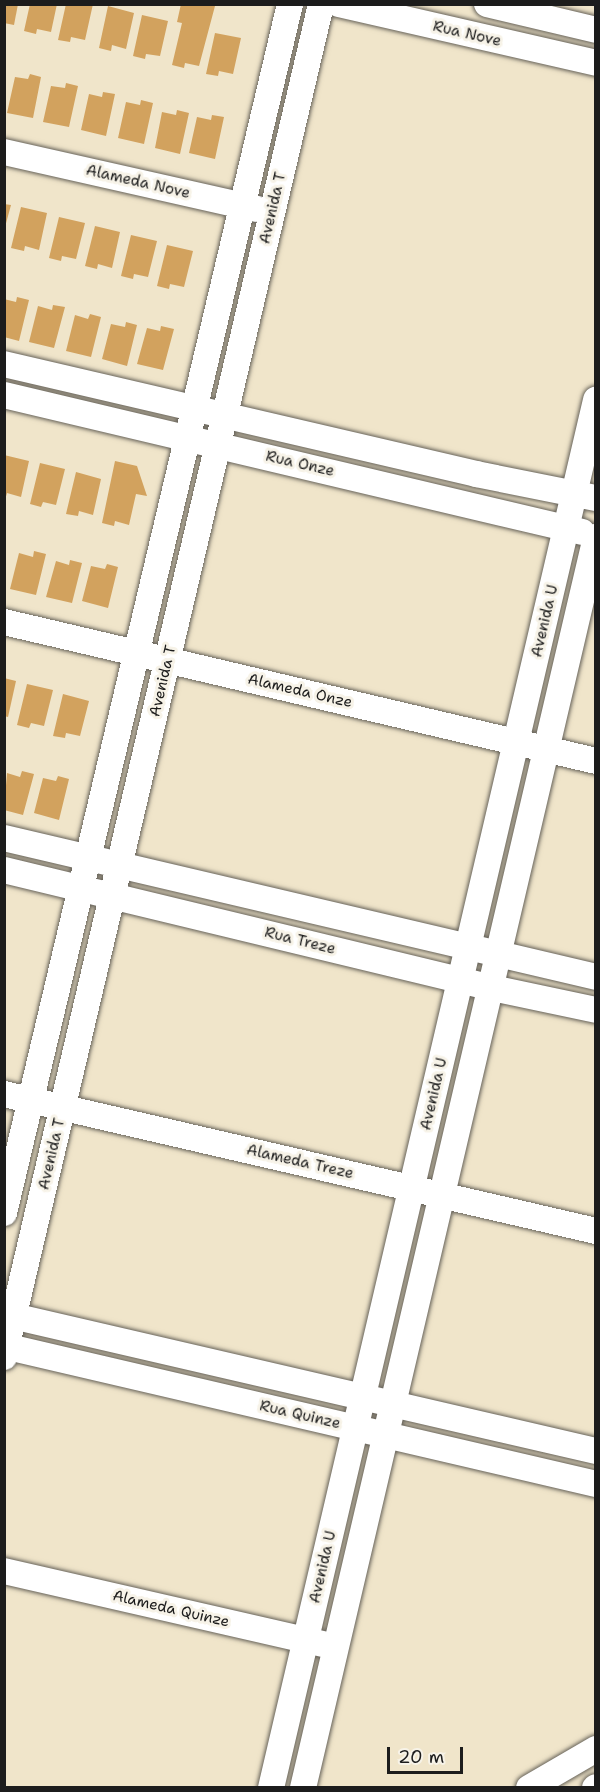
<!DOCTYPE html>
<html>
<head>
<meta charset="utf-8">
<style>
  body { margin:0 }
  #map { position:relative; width:600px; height:1792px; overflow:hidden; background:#f0e5ca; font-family:"Shantell Sans",sans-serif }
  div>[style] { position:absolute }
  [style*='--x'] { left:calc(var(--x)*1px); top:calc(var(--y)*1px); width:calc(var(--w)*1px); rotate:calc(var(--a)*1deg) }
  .building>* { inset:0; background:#d2a25e }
  .roads { filter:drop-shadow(0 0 2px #666259) drop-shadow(0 0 2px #666259) }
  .street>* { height:26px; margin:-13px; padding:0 13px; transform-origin:13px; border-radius:13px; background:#fff }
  span { translate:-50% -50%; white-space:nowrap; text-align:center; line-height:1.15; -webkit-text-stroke:6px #f7f3e8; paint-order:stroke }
  .street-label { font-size:15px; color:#1c1c1c }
  .frame { position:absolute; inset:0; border:6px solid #1c1c1c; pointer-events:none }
  .scale { position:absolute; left:387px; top:1747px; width:76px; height:27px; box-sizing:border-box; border:3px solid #1c1c1c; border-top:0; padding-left:8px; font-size:18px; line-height:21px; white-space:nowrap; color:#1c1c1c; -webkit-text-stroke:4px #f7f3e8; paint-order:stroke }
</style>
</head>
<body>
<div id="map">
  <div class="building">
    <i style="clip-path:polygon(4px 4px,18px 4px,14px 25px,4px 23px)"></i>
    <i style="clip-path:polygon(30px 4px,57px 4px,51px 32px,37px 29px,36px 34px,24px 31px)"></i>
    <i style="clip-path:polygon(66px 4px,93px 4px,85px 40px,71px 37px,70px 42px,58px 40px)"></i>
    <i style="clip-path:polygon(181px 4px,215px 6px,199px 66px,185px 63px,184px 68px,172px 65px,182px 23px,177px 22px)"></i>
    <i style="clip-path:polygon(108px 6px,134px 13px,126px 49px,112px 45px,111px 51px,99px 48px)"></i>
    <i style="clip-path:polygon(142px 15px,168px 21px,160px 56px,146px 54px,145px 59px,133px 56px)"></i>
    <i style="clip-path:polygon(215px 33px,241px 38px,233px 74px,219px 71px,218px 76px,206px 74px)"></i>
    <i style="clip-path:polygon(30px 74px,41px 77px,33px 118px,7px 113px,15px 77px,28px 79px)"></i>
    <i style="clip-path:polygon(66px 83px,78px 86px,69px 127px,43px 122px,51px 86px,65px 88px)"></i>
    <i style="clip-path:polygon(103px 92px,115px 94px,106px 136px,81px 130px,89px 94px,102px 97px)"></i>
    <i style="clip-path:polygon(141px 100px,153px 103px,144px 144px,118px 138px,126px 102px,140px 105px)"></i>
    <i style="clip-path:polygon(177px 110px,189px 113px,180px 154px,155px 148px,162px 112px,176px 115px)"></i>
    <i style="clip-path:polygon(212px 115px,224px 117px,215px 159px,189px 153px,197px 117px,211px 120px)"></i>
    <i style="clip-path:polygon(4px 204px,11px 205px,5px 227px,4px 227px)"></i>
    <i style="clip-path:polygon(21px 207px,47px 213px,39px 250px,25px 246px,24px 251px,11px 248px)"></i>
    <i style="clip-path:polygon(59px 217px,85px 223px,76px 259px,62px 256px,61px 261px,49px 258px)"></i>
    <i style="clip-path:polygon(95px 226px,120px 232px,112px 268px,98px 264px,97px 269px,85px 266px)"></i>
    <i style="clip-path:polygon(131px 235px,157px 241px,148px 277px,134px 274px,133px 279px,121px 276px)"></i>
    <i style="clip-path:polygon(167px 245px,193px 251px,184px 287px,170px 284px,169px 289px,157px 286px)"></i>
    <i style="clip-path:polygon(17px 297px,29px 300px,19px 341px,4px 337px,4px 299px,16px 302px)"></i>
    <i style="clip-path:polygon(53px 305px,65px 307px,54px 348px,29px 342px,38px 306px,52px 310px)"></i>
    <i style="clip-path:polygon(90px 314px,101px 317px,91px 357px,66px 351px,75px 315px,88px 319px)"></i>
    <i style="clip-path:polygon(126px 322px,137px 325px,127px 366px,102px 359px,111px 324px,125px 327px)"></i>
    <i style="clip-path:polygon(161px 326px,174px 329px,163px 370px,137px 364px,147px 328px,160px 331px)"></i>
    <i style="clip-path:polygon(4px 455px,29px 461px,21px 497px,7px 493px,5px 500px)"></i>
    <i style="clip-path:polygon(115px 461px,137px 466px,147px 496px,136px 494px,129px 525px,115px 521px,114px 526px,102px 523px)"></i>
    <i style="clip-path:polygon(40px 463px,65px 469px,56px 505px,43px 502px,41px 507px,30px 504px)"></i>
    <i style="clip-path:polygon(76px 472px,101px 479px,93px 515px,79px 511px,78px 516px,66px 514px)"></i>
    <i style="clip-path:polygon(34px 551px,46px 554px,36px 595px,10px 589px,19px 553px,33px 557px)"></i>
    <i style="clip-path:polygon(70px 560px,82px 563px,72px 603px,46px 597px,56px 561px,69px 565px)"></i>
    <i style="clip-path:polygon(107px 564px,118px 567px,108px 608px,82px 601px,91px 566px,105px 569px)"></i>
    <i style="clip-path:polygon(4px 678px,16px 681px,8px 717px,4px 716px)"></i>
    <i style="clip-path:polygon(27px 684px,53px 690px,44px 726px,31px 723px,29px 728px,17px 725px)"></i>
    <i style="clip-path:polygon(63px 694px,89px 701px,80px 736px,66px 733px,65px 738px,53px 736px)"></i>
    <i style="clip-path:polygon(22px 771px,34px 774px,23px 815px,4px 810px,7px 773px,20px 777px)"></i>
    <i style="clip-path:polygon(58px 776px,69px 779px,59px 820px,34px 813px,43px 778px,56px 781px)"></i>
  </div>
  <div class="roads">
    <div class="street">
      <i style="--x:339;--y:4;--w:264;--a:12.9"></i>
      <i style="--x:487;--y:4;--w:112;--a:13.4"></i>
      <i style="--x:4;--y:152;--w:259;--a:12.7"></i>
      <i style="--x:4;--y:364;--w:485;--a:13.1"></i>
      <i style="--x:476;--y:474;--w:122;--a:11.3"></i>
      <i style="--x:4;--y:395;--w:594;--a:13.33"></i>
      <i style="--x:4;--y:622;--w:608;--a:13.21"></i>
      <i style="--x:4;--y:838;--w:608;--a:13.21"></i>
      <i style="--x:4;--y:870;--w:502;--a:13.59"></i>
      <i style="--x:492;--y:988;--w:106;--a:11.9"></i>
      <i style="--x:4;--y:1094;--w:608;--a:13.03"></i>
      <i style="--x:4;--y:1213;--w:1242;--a:-76.69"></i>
      <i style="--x:4;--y:1314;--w:608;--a:13.03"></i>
      <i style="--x:4;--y:1346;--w:608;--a:13.12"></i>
      <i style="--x:4;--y:1357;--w:1390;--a:-76.81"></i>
      <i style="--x:4;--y:1571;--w:327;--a:12.9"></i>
      <i style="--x:271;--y:1788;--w:1426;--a:-76.82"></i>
      <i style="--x:303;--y:1788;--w:1285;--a:-76.82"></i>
      <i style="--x:529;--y:1788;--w:78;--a:-30.2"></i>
      <i style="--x:595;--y:1788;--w:1;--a:-45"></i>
    </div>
  </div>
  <div class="street-label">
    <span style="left:467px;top:34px;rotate:13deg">Rua Nove</span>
    <span style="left:138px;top:182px;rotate:13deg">Alameda Nove</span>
    <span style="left:273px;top:208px;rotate:-77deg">Avenida T</span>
    <span style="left:300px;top:464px;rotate:13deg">Rua Onze</span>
    <span style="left:545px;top:621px;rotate:-77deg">Avenida U</span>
    <span style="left:163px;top:681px;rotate:-77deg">Avenida T</span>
    <span style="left:300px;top:691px;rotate:13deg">Alameda Onze</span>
    <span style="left:300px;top:941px;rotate:14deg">Rua Treze</span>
    <span style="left:434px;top:1094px;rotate:-77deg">Avenida U</span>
    <span style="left:52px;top:1154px;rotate:-77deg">Avenida T</span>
    <span style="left:300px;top:1162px;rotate:13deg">Alameda Treze</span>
    <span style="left:300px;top:1415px;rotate:13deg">Rua Quinze</span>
    <span style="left:323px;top:1567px;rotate:-77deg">Avenida U</span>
    <span style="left:171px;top:1609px;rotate:13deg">Alameda Quinze</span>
  </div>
  <div class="frame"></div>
  <div class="scale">20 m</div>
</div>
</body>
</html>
